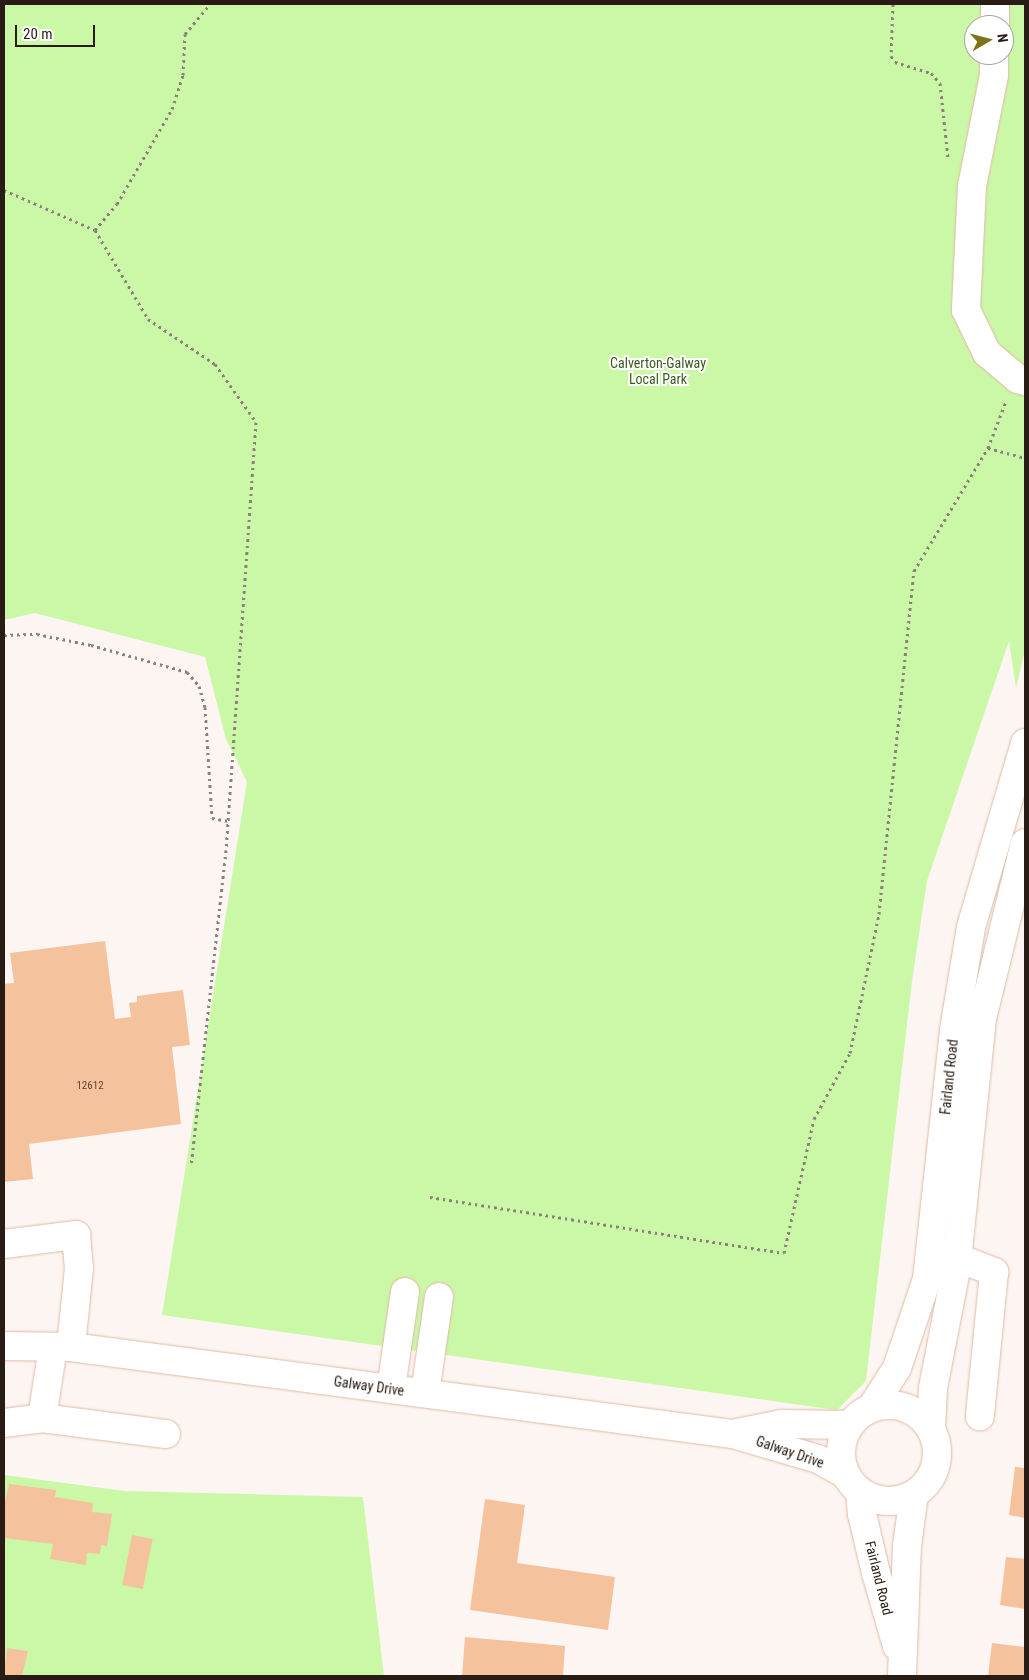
<!DOCTYPE html>
<html>
<head>
<meta charset="utf-8">
<style>
  body { margin:0 }
  #map { position:relative; width:1029px; height:1680px; overflow:hidden; background:#fdf5f1; font-family:"Roboto Condensed",sans-serif }
  div>[style] { position:absolute }
  [style*='--x'] { left:calc(var(--x)*1px); top:calc(var(--y)*1px); width:calc(var(--w)*1px); rotate:calc(var(--a)*1deg) }
  .green>* { inset:0; background:#cbf8a7 }
  .building>* { inset:0; background:#f4c39d; transform-origin:0 0 }
  .path>* { height:3px; margin-top:-1.5px; transform-origin:0; background:repeating-linear-gradient(90deg,#8b807a 0 2.5px,transparent 0 6.5px) }
  .roads { filter:drop-shadow(0 0 1px #debaa6) drop-shadow(0 0 1px #debaa6) }
  .minor>* { height:28px; margin:-14px; padding:0 14px; transform-origin:14px; border-radius:14px; background:#fff }
  .major>* { height:28px; margin:-14px; padding:0 14px; transform-origin:14px; border-radius:14px; background:#fff }
  .major>.ring { margin:-14px; padding:0; box-sizing:content-box; background:none; border:28px solid #fff; border-radius:50% }
  span { translate:-50% -50%; white-space:nowrap; text-align:center; line-height:1.15; -webkit-text-stroke:4px #fff; paint-order:stroke }
  .number-label { font-size:11px; color:#5c4636 }
  .number-label span { -webkit-text-stroke-width:0 }
  .park-label { font-size:14px; color:#3c5a1e }
  .street-label { font-size:14px; color:#291c14 }
  .frame { position:absolute; inset:0; border:5px solid #291c14; pointer-events:none }
  .north { position:absolute; left:964px; top:15px; width:50px; height:50px; box-sizing:border-box; background:#fff; border:1px solid #a9a4a1; border-radius:50%; rotate:82deg; font-size:14px; font-weight:700; line-height:20px; text-align:center; color:#291c14 }
  .north::after { content:''; display:block; margin:auto; width:18px; height:22px; background:#7d7519; clip-path:polygon(50% 0,100% 100%,50% 72%,0 100%) }
  .scale { position:absolute; left:15px; top:25px; width:80px; height:22px; box-sizing:border-box; border:2px solid #291c14; border-top:0; padding-left:6px; font-size:15px; line-height:18px; white-space:nowrap; color:#291c14; -webkit-text-stroke:4px #fff; paint-order:stroke }
</style>
</head>
<body>
<div id="map">
  <div class="green">
    <i style="clip-path:polygon(evenodd,4px 4px,1025px 4px,1025px 650px,1016px 688px,1009px 641px,927px 881px,912px 981px,866px 1381px,837px 1410px,162px 1315px,247px 782px,226px 739px,205px 657px,35px 613px,4px 620px,4px 4px,974px 25px,1004px 25px,1004px 55px,974px 55px,974px 25px)"></i>
    <i style="clip-path:polygon(4px 1475px,125px 1491px,363px 1497px,384px 1676px,4px 1676px)"></i>
  </div>
  <div class="building">
    <i style="clip-path:polygon(105px 941px,115px 1019px,131px 1017px,129px 1003px,137px 1002px,137px 996px,183px 990px,190px 1045px,172px 1047px,181px 1124px,29px 1144px,33px 1179px,4px 1182px,4px 984px,14px 983px,10px 953px)"></i>
    <i style="clip-path:polygon(1015px 1467px,1025px 1468px,1025px 1518px,1009px 1515px)"></i>
    <i style="clip-path:polygon(9px 1484px,56px 1490px,55px 1497px,93px 1503px,92px 1512px,112px 1514px,107px 1546px,101px 1545px,100px 1554px,87px 1553px,86px 1565px,50px 1559px,53px 1544px,4px 1538px,4px 1505px)"></i>
    <i style="clip-path:polygon(485px 1499px,525px 1505px,517px 1563px,615px 1577px,608px 1630px,470px 1610px)"></i>
    <i style="left:132px;top:1535px;width:21px;height:51px;rotate:11deg"></i>
    <i style="clip-path:polygon(1006px 1557px,1025px 1559px,1025px 1609px,1000px 1605px)"></i>
    <i style="clip-path:polygon(465px 1637px,565px 1646px,563px 1676px,462px 1676px)"></i>
    <i style="clip-path:polygon(992px 1643px,1025px 1647px,1025px 1676px,988px 1676px)"></i>
    <i style="clip-path:polygon(7px 1648px,28px 1651px,22px 1676px,4px 1676px)"></i>
  </div>
  <div class="path">
    <i style="--x:893;--y:4;--w:52;--a:92.2"></i>
    <i style="--x:891;--y:56;--w:7;--a:56"></i>
    <i style="--x:895;--y:62;--w:38;--a:17"></i>
    <i style="--x:931;--y:73;--w:13;--a:48"></i>
    <i style="--x:940;--y:83;--w:75;--a:83.9"></i>
    <i style="--x:4;--y:190;--w:99;--a:23.7"></i>
    <i style="--x:95;--y:230;--w:34;--a:-50"></i>
    <i style="--x:117;--y:204;--w:110;--a:-59.9"></i>
    <i style="--x:172;--y:109;--w:36;--a:-72"></i>
    <i style="--x:183;--y:75;--w:41;--a:-87.2"></i>
    <i style="--x:185;--y:34;--w:39;--a:-50"></i>
    <i style="--x:95;--y:230;--w:104;--a:59.2"></i>
    <i style="--x:148;--y:319;--w:81;--a:33.9"></i>
    <i style="--x:215;--y:364;--w:71;--a:54.7"></i>
    <i style="--x:256;--y:422;--w:429;--a:94"></i>
    <i style="--x:226;--y:850;--w:317;--a:96.3"></i>
    <i style="--x:988;--y:448;--w:38;--a:15"></i>
    <i style="--x:4;--y:635;--w:33;--a:-2"></i>
    <i style="--x:37;--y:634;--w:55;--a:11.5"></i>
    <i style="--x:91;--y:645;--w:100;--a:15.7"></i>
    <i style="--x:187;--y:672;--w:18;--a:49"></i>
    <i style="--x:199;--y:686;--w:22;--a:74"></i>
    <i style="--x:205;--y:707;--w:111;--a:86.4"></i>
    <i style="--x:212;--y:818;--w:17;--a:10"></i>
    <i style="--x:430;--y:1197;--w:358;--a:9"></i>
    <i style="--x:784;--y:1253;--w:137;--a:-77.4"></i>
    <i style="--x:814;--y:1119;--w:75;--a:-61.4"></i>
    <i style="--x:850;--y:1053;--w:142;--a:-78.2"></i>
    <i style="--x:879;--y:914;--w:345;--a:-84.2"></i>
    <i style="--x:914;--y:571;--w:144;--a:-59"></i>
    <i style="--x:988;--y:448;--w:50;--a:-69"></i>
  </div>
  <div class="roads">
    <div class="minor">
      <i style="--x:995;--y:25;--w:21;--a:-90"></i>
      <i style="--x:994;--y:55;--w:20;--a:90"></i>
      <i style="--x:994;--y:75;--w:113;--a:101.2"></i>
      <i style="--x:972;--y:186;--w:124;--a:92.8"></i>
      <i style="--x:966;--y:310;--w:48;--a:64"></i>
      <i style="--x:987;--y:353;--w:40;--a:40"></i>
      <i style="--x:1018;--y:379;--w:7;--a:16"></i>
      <i style="--x:4;--y:1244;--w:73;--a:-7.1"></i>
      <i style="--x:76;--y:1235;--w:33;--a:85"></i>
      <i style="--x:79;--y:1268;--w:79;--a:95.8"></i>
      <i style="--x:936;--y:1254;--w:22;--a:10"></i>
      <i style="--x:958;--y:1258;--w:39;--a:21"></i>
      <i style="--x:994;--y:1272;--w:145;--a:95.6"></i>
      <i style="--x:4;--y:1346;--w:67;--a:0.9"></i>
      <i style="--x:71;--y:1347;--w:668;--a:7.49"></i>
      <i style="--x:733;--y:1434;--w:89;--a:16.4"></i>
      <i style="--x:818;--y:1459;--w:31;--a:29"></i>
      <i style="--x:391;--y:1389;--w:98;--a:-81.8"></i>
      <i style="--x:425;--y:1393;--w:97;--a:-81.7"></i>
      <i style="--x:42;--y:1418;--w:72;--a:-81.2"></i>
      <i style="--x:4;--y:1423;--w:38;--a:-7"></i>
      <i style="--x:42;--y:1418;--w:125;--a:7.4"></i>
      <i style="--x:737;--y:1433;--w:46;--a:-11.3"></i>
      <i style="--x:782;--y:1424;--w:67;--a:0.9"></i>
    </div>
    <div class="major">
      <i class="ring" style="left:841px;top:1405px;width:68px;height:68px"></i>
      <i style="--x:872;--y:1407;--w:46;--a:-57.3"></i>
      <i style="--x:897;--y:1368;--w:94;--a:-71.4"></i>
      <i style="--x:927;--y:1279;--w:250;--a:-83.8"></i>
      <i style="--x:954;--y:1030;--w:104;--a:-80.6"></i>
      <i style="--x:971;--y:927;--w:192;--a:-73.6"></i>
      <i style="--x:931;--y:1429;--w:41;--a:-87.2"></i>
      <i style="--x:933;--y:1388;--w:120;--a:-79"></i>
      <i style="--x:956;--y:1270;--w:252;--a:-84.1"></i>
      <i style="--x:982;--y:1019;--w:181;--a:-76.3"></i>
      <i style="--x:860;--y:1492;--w:22;--a:85"></i>
      <i style="--x:862;--y:1514;--w:61;--a:76.7"></i>
      <i style="--x:876;--y:1573;--w:76;--a:74"></i>
      <i style="--x:902;--y:1676;--w:130;--a:-87.8"></i>
      <i style="--x:907;--y:1546;--w:52;--a:-82.3"></i>
    </div>
  </div>
  <div class="number-label">
    <span style="left:90px;top:1086px">12612</span>
  </div>
  <div class="park-label">
    <span style="left:658px;top:371px">Calverton-Galway<br>Local Park</span>
  </div>
  <div class="street-label">
    <span style="left:949px;top:1077px;rotate:-84deg">Fairland Road</span>
    <span style="left:369px;top:1386px;rotate:8deg">Galway Drive</span>
    <span style="left:790px;top:1452px;rotate:19deg">Galway Drive</span>
    <span style="left:879px;top:1578px;rotate:76deg">Fairland Road</span>
  </div>
  <div class="frame"></div>
  <div class="north">N</div>
  <div class="scale">20 m</div>
</div>
</body>
</html>
